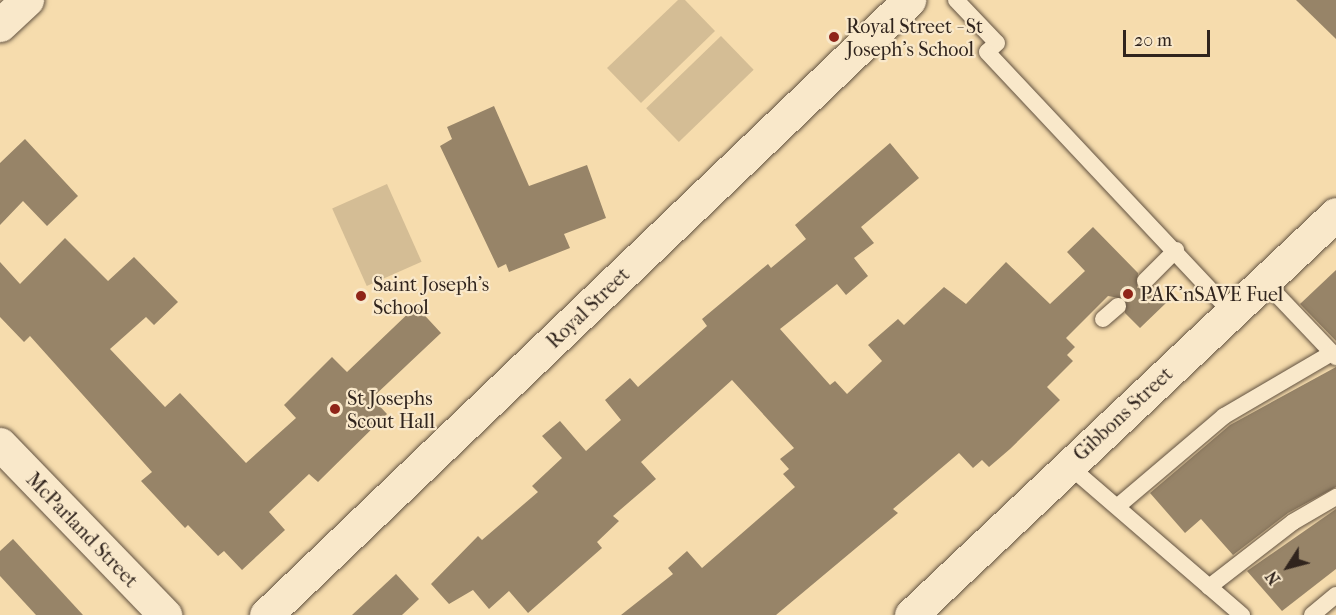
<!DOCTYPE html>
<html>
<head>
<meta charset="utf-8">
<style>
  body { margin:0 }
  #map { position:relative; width:1336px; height:615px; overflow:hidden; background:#f6dcad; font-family:"IM FELL French Canon",serif }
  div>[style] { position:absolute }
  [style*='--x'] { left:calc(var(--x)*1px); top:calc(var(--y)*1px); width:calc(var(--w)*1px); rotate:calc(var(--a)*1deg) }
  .green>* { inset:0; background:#d4bd95; transform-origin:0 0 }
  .building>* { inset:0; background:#978468 }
  .roads { filter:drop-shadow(0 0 2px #625241) drop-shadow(0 0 2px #625241) }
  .lane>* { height:16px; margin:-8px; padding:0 8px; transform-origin:8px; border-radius:8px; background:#f9e8ca }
  .street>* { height:33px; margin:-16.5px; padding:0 16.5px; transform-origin:16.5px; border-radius:16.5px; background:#f9e8ca }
  .secondary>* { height:33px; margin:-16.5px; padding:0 16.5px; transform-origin:16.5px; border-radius:16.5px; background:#f9e8ca }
  .dots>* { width:16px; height:16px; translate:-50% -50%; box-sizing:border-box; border:3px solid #f9e8ca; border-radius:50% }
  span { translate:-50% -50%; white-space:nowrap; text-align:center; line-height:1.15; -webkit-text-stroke:4.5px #f9e8ca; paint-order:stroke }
  .poi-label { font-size:20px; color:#30241d }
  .left { translate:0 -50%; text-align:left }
  .street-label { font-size:20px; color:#30241d }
  .north { position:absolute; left:1258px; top:537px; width:60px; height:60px; -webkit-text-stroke:4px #f9e8ca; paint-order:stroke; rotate:234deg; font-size:16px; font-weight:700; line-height:24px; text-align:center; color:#30241d }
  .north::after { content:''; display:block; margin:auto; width:21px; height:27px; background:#30241d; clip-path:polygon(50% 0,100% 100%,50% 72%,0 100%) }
  .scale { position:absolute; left:1123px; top:30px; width:87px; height:27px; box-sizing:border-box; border:3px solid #30241d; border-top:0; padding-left:8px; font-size:18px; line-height:21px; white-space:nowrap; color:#30241d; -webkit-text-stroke:4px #f9e8ca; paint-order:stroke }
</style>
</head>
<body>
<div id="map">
  <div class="green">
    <i style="clip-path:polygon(678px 0,685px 0,715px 31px,641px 103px,607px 68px)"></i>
    <i style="left:721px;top:36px;width:47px;height:104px;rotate:46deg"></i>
    <i style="left:387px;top:184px;width:85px;height:60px;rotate:66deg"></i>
  </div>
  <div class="building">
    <i style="clip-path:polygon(1296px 0,1336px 0,1336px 39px)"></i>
    <i style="clip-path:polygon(494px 106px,529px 186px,587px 165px,606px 218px,564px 234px,570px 248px,509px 272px,506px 264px,498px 268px,440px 146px,452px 139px,447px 127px)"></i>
    <i style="clip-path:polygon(25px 139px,78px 196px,47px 226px,23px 201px,0 225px,0 163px)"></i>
    <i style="clip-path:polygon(890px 143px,919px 178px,861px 227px,874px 243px,854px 258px,868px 276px,846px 295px,837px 284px,780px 329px,830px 385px,835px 381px,847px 394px,882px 361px,868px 345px,898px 319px,904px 325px,944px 287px,966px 304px,1006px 262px,1050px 304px,1085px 271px,1067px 252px,1093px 227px,1138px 273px,1137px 288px,1152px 289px,1166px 303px,1140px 328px,1125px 313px,1125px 299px,1108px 296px,1066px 338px,1075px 347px,1067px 355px,1073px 361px,1047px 387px,1060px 400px,1010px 449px,989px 467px,982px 460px,973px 468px,959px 453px,893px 509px,898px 513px,776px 615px,621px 615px,673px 574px,668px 568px,687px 551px,702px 568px,795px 487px,783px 474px,789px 469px,780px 459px,794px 448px,732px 380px,641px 462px,656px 479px,613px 516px,619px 521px,597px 542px,602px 548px,528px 613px,509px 591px,489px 609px,473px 590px,449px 604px,431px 584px,478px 536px,482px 540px,538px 492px,532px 486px,562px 458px,542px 436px,560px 421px,586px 451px,621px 420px,605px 400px,630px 378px,638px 387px,707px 326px,702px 319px,768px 264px,771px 268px,806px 239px,795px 225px)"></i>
    <i style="clip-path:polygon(65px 238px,108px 281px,134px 257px,178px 302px,154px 325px,146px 317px,110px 349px,165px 407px,180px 393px,246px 463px,296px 418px,284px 405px,332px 357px,347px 372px,416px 306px,441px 333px,372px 398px,387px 414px,318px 482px,309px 474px,269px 512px,285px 530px,242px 570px,224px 551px,218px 556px,188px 525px,185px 528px,141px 481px,152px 472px,30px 336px,24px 342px,0 317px,0 262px,20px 284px)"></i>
    <i style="clip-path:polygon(1336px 270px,1336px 341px,1300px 304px)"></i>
    <i style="clip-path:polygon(1336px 367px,1336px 487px,1288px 513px,1233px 555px,1201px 519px,1185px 533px,1150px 493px,1230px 425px)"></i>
    <i style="clip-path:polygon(1336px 509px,1336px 569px,1282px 611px,1247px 571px)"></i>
    <i style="clip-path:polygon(13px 539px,83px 615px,36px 615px,0 576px,0 551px)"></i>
    <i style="clip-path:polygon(396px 574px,419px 599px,402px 615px,352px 615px)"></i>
  </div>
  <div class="roads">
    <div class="lane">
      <i style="--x:956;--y:0;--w:59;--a:46.4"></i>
      <i style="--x:997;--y:43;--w:13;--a:138"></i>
      <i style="--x:987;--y:52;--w:357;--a:46.8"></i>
      <i style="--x:1145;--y:281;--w:44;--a:-45"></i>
      <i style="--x:1264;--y:281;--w:105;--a:46.5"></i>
      <i style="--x:1103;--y:319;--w:20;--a:-41"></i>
      <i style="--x:1068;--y:465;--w:230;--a:40.8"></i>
      <i style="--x:1118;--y:506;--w:139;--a:-40.3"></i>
      <i style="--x:1224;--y:416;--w:125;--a:-30.3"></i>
      <i style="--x:1209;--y:587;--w:106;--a:-37.7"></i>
      <i style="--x:1293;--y:522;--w:50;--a:-30.2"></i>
      <i style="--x:1312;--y:615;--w:31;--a:-40"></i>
    </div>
    <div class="street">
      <i style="--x:0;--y:444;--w:238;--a:46"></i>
      <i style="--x:266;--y:615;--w:890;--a:-43.72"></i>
    </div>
    <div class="secondary">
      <i style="--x:0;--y:25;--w:37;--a:-43"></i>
      <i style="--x:911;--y:615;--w:584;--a:-43.34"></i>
    </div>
  </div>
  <div class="dots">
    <i style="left:834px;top:37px;background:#8f2418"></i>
    <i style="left:1128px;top:294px;background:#8f2418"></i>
    <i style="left:361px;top:296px;background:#8f2418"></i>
    <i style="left:335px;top:409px;background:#8f2418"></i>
  </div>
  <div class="poi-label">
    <span class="left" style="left:846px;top:38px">Royal Street - St<br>Joseph's School</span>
    <span class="left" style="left:373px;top:296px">Saint Joseph's<br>School</span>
    <span class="left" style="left:1140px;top:294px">PAK'nSAVE Fuel</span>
    <span class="left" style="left:347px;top:410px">St Josephs<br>Scout Hall</span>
  </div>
  <div class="street-label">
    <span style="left:588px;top:308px;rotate:-44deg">Royal Street</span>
    <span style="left:1123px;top:414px;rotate:-43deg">Gibbons Street</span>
    <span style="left:82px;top:530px;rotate:46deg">McParland Street</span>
  </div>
  <div class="north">N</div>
  <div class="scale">20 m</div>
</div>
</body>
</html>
